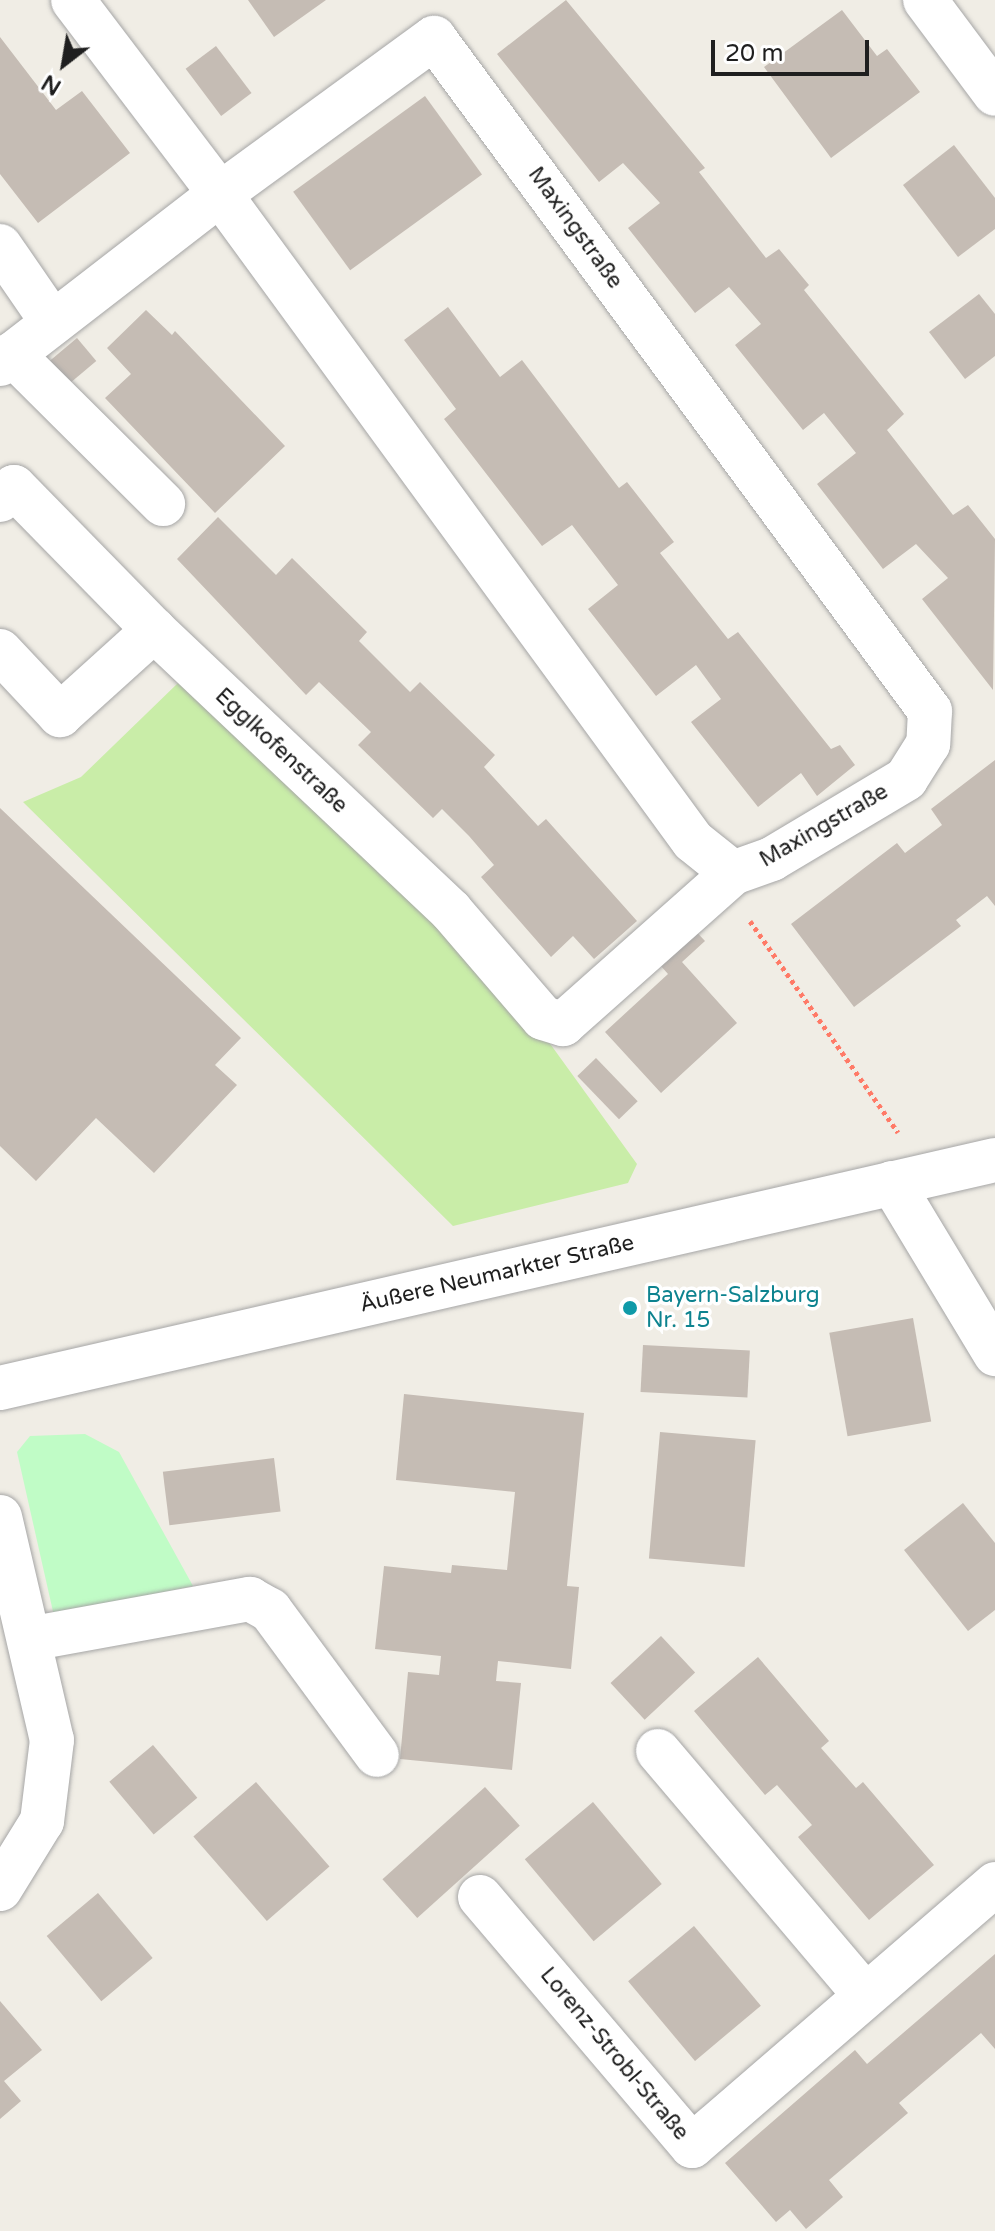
<!DOCTYPE html>
<html>
<head>
<meta charset="utf-8">
<style>
  body { margin:0 }
  #map { position:relative; width:995px; height:2231px; overflow:hidden; background:#f0ede5; font-family:"Varela Round",sans-serif }
  div>[style] { position:absolute }
  [style*='--x'] { left:calc(var(--x)*1px); top:calc(var(--y)*1px); width:calc(var(--w)*1px); rotate:calc(var(--a)*1deg) }
  .grass>* { inset:0; background:#c9eda8 }
  .park>* { inset:0; background:#c0fcc6 }
  .building>* { inset:0; background:#c5bcb4; transform-origin:0 0 }
  .path>* { height:5px; margin-top:-2.5px; transform-origin:0; background:repeating-linear-gradient(90deg,#ff7a67 0 4px,transparent 0 8px) }
  .roads { filter:drop-shadow(0 0 2px #a6a6a6) drop-shadow(0 0 2px #a6a6a6) }
  .minor>* { height:44px; margin:-22px; padding:0 22px; transform-origin:22px; border-radius:22px; background:#fff }
  .dots>* { width:22px; height:22px; translate:-50% -50%; box-sizing:border-box; border:4px solid #fff; border-radius:50% }
  span { translate:-50% -50%; white-space:nowrap; text-align:center; line-height:1.15; -webkit-text-stroke:7px #fff; paint-order:stroke }
  .street-label { font-size:22px; color:#1f1f1f }
  .culture-label { font-size:22px; color:#0d838f }
  .left { translate:0 -50%; text-align:left }
  .north { position:absolute; left:24px; top:24px; width:80px; height:80px; -webkit-text-stroke:6px #fff; paint-order:stroke; rotate:211deg; font-size:22px; font-weight:700; line-height:32px; text-align:center; color:#1f1f1f }
  .north::after { content:''; display:block; margin:auto; width:28px; height:36px; background:#1f1f1f; clip-path:polygon(50% 0,100% 100%,50% 72%,0 100%) }
  .scale { position:absolute; left:711px; top:40px; width:158px; height:36px; box-sizing:border-box; border:4px solid #1f1f1f; border-top:0; padding-left:10px; font-size:24px; line-height:28px; white-space:nowrap; color:#1f1f1f; -webkit-text-stroke:6px #fff; paint-order:stroke }
</style>
</head>
<body>
<div id="map">
  <div class="grass">
    <i style="clip-path:polygon(178px 683px,474px 962px,551px 1045px,637px 1164px,628px 1183px,453px 1226px,23px 802px,81px 777px)"></i>
  </div>
  <div class="park">
    <i style="clip-path:polygon(85px 1434px,119px 1452px,193px 1586px,54px 1616px,17px 1452px,30px 1436px)"></i>
  </div>
  <div class="building">
    <i style="clip-path:polygon(248px 0,326px 0,274px 37px)"></i>
    <i style="clip-path:polygon(566px 0,705px 168px,699px 172px,766px 258px,779px 249px,809px 285px,804px 290px,904px 414px,887px 430px,953px 515px,968px 505px,995px 539px,993px 690px,922px 599px,948px 578px,916px 544px,883px 569px,817px 484px,856px 453px,824px 413px,803px 430px,735px 345px,761px 324px,729px 287px,695px 313px,628px 228px,660px 203px,623px 163px,599px 182px,497px 54px)"></i>
    <i style="clip-path:polygon(842px 10px,877px 56px,887px 49px,920px 92px,831px 158px,764px 67px)"></i>
    <i style="clip-path:polygon(0 37px,56px 110px,82px 91px,130px 153px,38px 223px,0 174px)"></i>
    <i style="left:216px;top:46px;width:59px;height:38px;rotate:53deg"></i>
    <i style="left:425px;top:96px;width:97px;height:163px;rotate:54deg"></i>
    <i style="clip-path:polygon(954px 145px,995px 198px,995px 229px,958px 257px,903px 185px)"></i>
    <i style="clip-path:polygon(979px 294px,995px 314px,995px 356px,965px 379px,929px 332px)"></i>
    <i style="clip-path:polygon(448px 307px,500px 377px,522px 360px,619px 488px,627px 482px,674px 542px,660px 553px,728px 639px,738px 632px,831px 749px,840px 745px,855px 765px,817px 796px,801px 773px,758px 807px,691px 722px,721px 699px,696px 665px,656px 696px,588px 609px,618px 585px,572px 525px,542px 546px,444px 419px,456px 409px,404px 340px)"></i>
    <i style="clip-path:polygon(146px 310px,172px 335px,175px 331px,285px 446px,215px 513px,105px 398px,131px 374px,107px 348px)"></i>
    <i style="left:77px;top:338px;width:30px;height:35px;rotate:50deg"></i>
    <i style="clip-path:polygon(218px 517px,276px 575px,292px 558px,367px 632px,359px 641px,410px 692px,420px 682px,495px 755px,484px 767px,538px 826px,546px 819px,637px 921px,594px 959px,573px 936px,551px 957px,481px 877px,494px 865px,469px 836px,442px 809px,433px 818px,358px 745px,371px 732px,319px 682px,306px 695px,177px 559px)"></i>
    <i style="clip-path:polygon(995px 760px,995px 906px,987px 896px,956px 920px,961px 926px,854px 1007px,791px 924px,897px 843px,905px 853px,942px 825px,931px 809px)"></i>
    <i style="clip-path:polygon(0 808px,241px 1038px,215px 1065px,237px 1085px,154px 1173px,96px 1118px,36px 1181px,0 1146px)"></i>
    <i style="clip-path:polygon(688px 923px,705px 941px,682px 962px,737px 1023px,661px 1093px,605px 1032px,668px 974px,652px 956px)"></i>
    <i style="left:596px;top:1058px;width:60px;height:26px;rotate:46deg"></i>
    <i style="left:913px;top:1318px;width:105px;height:85px;rotate:80deg"></i>
    <i style="left:643px;top:1345px;width:107px;height:47px;rotate:3deg"></i>
    <i style="clip-path:polygon(404px 1394px,584px 1413px,567px 1586px,579px 1587px,571px 1669px,498px 1661px,496px 1681px,521px 1683px,512px 1770px,400px 1759px,408px 1672px,439px 1675px,441px 1656px,375px 1649px,384px 1566px,451px 1573px,452px 1565px,507px 1570px,515px 1492px,396px 1480px)"></i>
    <i style="left:660px;top:1432px;width:96px;height:127px;rotate:5deg"></i>
    <i style="left:274px;top:1458px;width:54px;height:112px;rotate:83deg"></i>
    <i style="clip-path:polygon(963px 1503px,995px 1543px,995px 1610px,968px 1631px,904px 1550px)"></i>
    <i style="left:661px;top:1636px;width:50px;height:69px;rotate:47deg"></i>
    <i style="clip-path:polygon(758px 1657px,829px 1741px,821px 1748px,856px 1788px,863px 1782px,934px 1865px,869px 1920px,798px 1837px,812px 1825px,777px 1785px,765px 1795px,694px 1711px)"></i>
    <i style="left:153px;top:1745px;width:69px;height:57px;rotate:50deg"></i>
    <i style="left:256px;top:1782px;width:112px;height:83px;rotate:49deg"></i>
    <i style="left:485px;top:1787px;width:52px;height:138px;rotate:48deg"></i>
    <i style="left:593px;top:1802px;width:107px;height:89px;rotate:50deg"></i>
    <i style="left:98px;top:1893px;width:85px;height:67px;rotate:50deg"></i>
    <i style="left:694px;top:1926px;width:104px;height:86px;rotate:50deg"></i>
    <i style="clip-path:polygon(995px 1954px,995px 2049px,981px 2033px,899px 2103px,908px 2113px,829px 2180px,843px 2197px,806px 2229px,790px 2210px,776px 2222px,725px 2163px,855px 2050px,867px 2064px)"></i>
    <i style="clip-path:polygon(0 2001px,42px 2050px,4px 2081px,21px 2101px,0 2119px)"></i>
  </div>
  <div class="path">
    <i style="--x:750;--y:921;--w:258;--a:55"></i>
  </div>
  <div class="roads">
    <div class="minor">
      <i style="--x:925;--y:0;--w:117;--a:53.3"></i>
      <i style="--x:0;--y:246;--w:93;--a:55.5"></i>
      <i style="--x:12;--y:354;--w:213;--a:44.8"></i>
      <i style="--x:0;--y:364;--w:278;--a:-37.7"></i>
      <i style="--x:220;--y:194;--w:265;--a:-36.1"></i>
      <i style="--x:434;--y:38;--w:836;--a:53.61"></i>
      <i style="--x:930;--y:711;--w:33;--a:93"></i>
      <i style="--x:928;--y:744;--w:41;--a:122.2"></i>
      <i style="--x:906;--y:779;--w:156;--a:149.2"></i>
      <i style="--x:772;--y:859;--w:41;--a:160.3"></i>
      <i style="--x:733;--y:873;--w:51;--a:-141.3"></i>
      <i style="--x:693;--y:841;--w:801;--a:-126.17"></i>
      <i style="--x:220;--y:194;--w:243;--a:-127.2"></i>
      <i style="--x:0;--y:500;--w:19;--a:-43"></i>
      <i style="--x:14;--y:487;--w:200;--a:45.6"></i>
      <i style="--x:154;--y:630;--w:409;--a:43.4"></i>
      <i style="--x:451;--y:911;--w:141;--a:49.3"></i>
      <i style="--x:543;--y:1018;--w:21;--a:17"></i>
      <i style="--x:563;--y:1024;--w:227;--a:-41.6"></i>
      <i style="--x:0;--y:651;--w:88;--a:46.8"></i>
      <i style="--x:60;--y:715;--w:127;--a:-42.1"></i>
      <i style="--x:892;--y:1183;--w:200;--a:58.9"></i>
      <i style="--x:0;--y:1388;--w:1021;--a:-12.91"></i>
      <i style="--x:0;--y:1517;--w:229;--a:76.9"></i>
      <i style="--x:52;--y:1740;--w:82;--a:97"></i>
      <i style="--x:42;--y:1821;--w:80;--a:121.7"></i>
      <i style="--x:29;--y:1639;--w:225;--a:-10.3"></i>
      <i style="--x:250;--y:1599;--w:23;--a:29"></i>
      <i style="--x:270;--y:1610;--w:180;--a:53.6"></i>
      <i style="--x:658;--y:1751;--w:319;--a:49.7"></i>
      <i style="--x:480;--y:1897;--w:327;--a:49.6"></i>
      <i style="--x:692;--y:2146;--w:401;--a:-40.8"></i>
    </div>
  </div>
  <div class="dots">
    <i style="left:630px;top:1308px;background:#0f9aa8"></i>
  </div>
  <div class="street-label">
    <span style="left:575px;top:228px;rotate:54deg">Maxingstraße</span>
    <span style="left:281px;top:751px;rotate:43deg">Egglkofenstraße</span>
    <span style="left:824px;top:826px;rotate:-30deg">Maxingstraße</span>
    <span style="left:497px;top:1274px;rotate:-13deg">Äußere Neumarkter Straße</span>
    <span style="left:614px;top:2054px;rotate:50deg">Lorenz-Strobl-Straße</span>
  </div>
  <div class="culture-label">
    <span class="left" style="left:646px;top:1308px">Bayern-Salzburg<br>Nr. 15</span>
  </div>
  <div class="north">N</div>
  <div class="scale">20 m</div>
</div>
</body>
</html>
